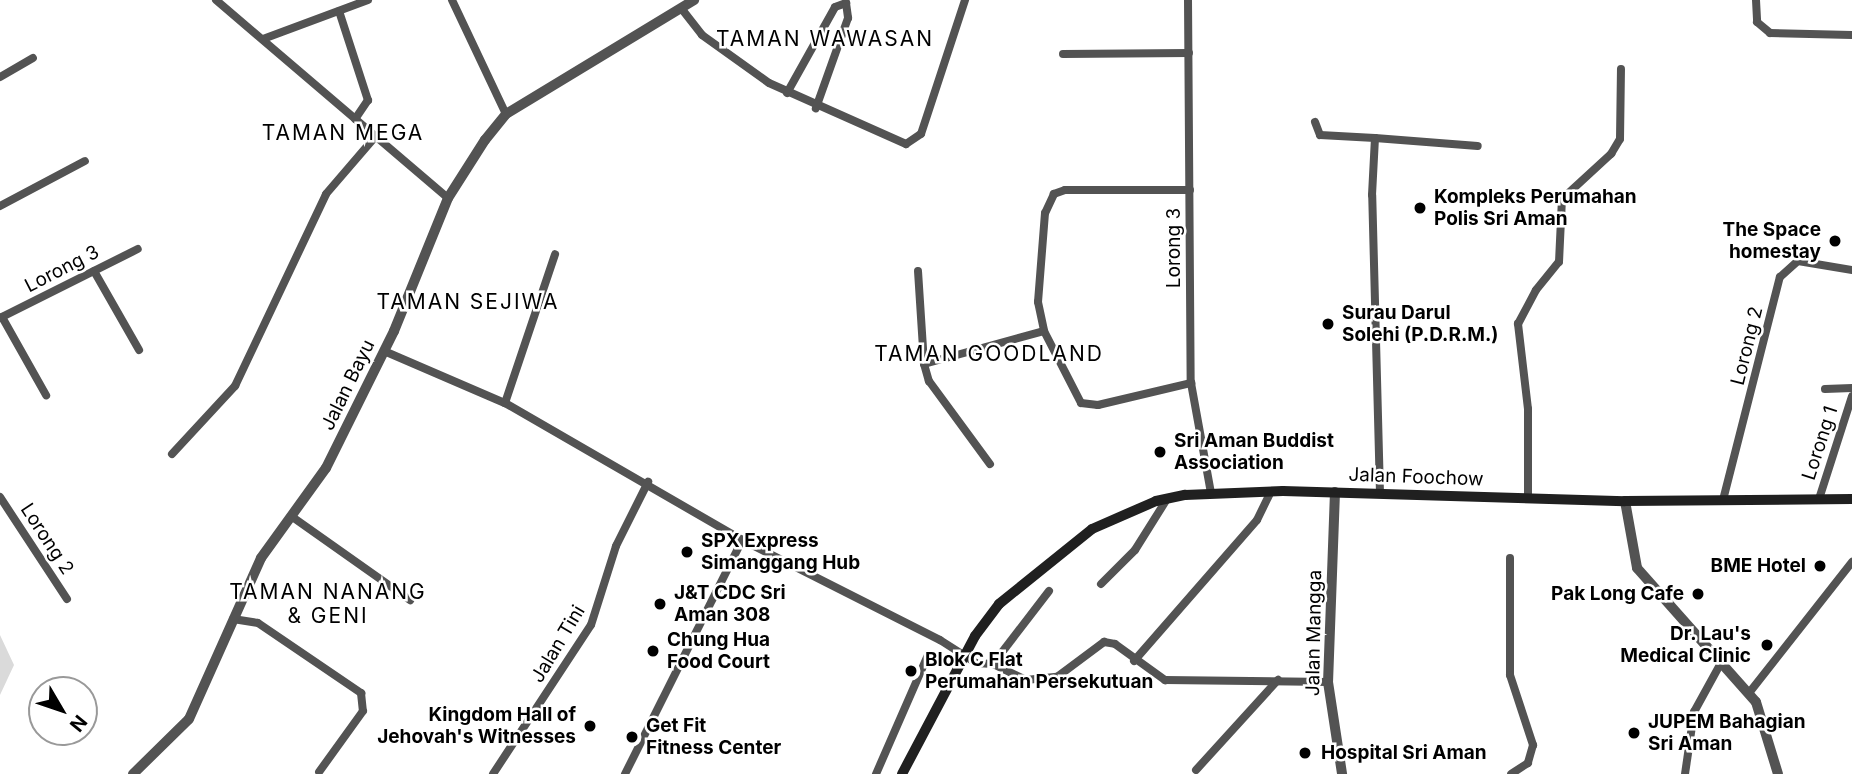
<!DOCTYPE html>
<html>
<head>
<meta charset="utf-8">
<style>
  body { margin:0 }
  #map { position:relative; width:1852px; height:774px; overflow:hidden; background:#fff; font-family:Inter,sans-serif }
  div>[style] { position:absolute }
  [style*='--x'] { left:calc(var(--x)*1px); top:calc(var(--y)*1px); width:calc(var(--w)*1px); rotate:calc(var(--a)*1deg) }
  .green>* { inset:0; background:#dadada }
  .minor>* { height:8px; margin:-4px; padding:0 4px; transform-origin:4px; border-radius:4px; background:#535353 }
  .tertiary>* { height:10px; margin:-5px; padding:0 5px; transform-origin:5px; border-radius:5px; background:#535353 }
  .secondary>* { height:10px; margin:-5px; padding:0 5px; transform-origin:5px; border-radius:5px; background:#202020 }
  .dots>* { width:19px; height:19px; translate:-50% -50%; box-sizing:border-box; border:4px solid #fff; border-radius:50% }
  span { translate:-50% -50%; white-space:nowrap; text-align:center; line-height:1.15; -webkit-text-stroke:5px #fff; paint-order:stroke }
  .poi-label { font-size:19px; color:#000; font-weight:700 }
  .left { translate:0 -50%; text-align:left }
  .right { translate:-100% -50%; text-align:right }
  .street-label { font-size:19px; color:#000 }
  .neighbourhood-label { font-size:21px; color:#000; letter-spacing:2px }
  .north { position:absolute; left:28px; top:676px; width:70px; height:70px; box-sizing:border-box; background:#fff; border:2px solid #999; border-radius:50%; rotate:129deg; font-size:19px; font-weight:700; line-height:28px; text-align:center; color:#000 }
  .north::after { content:''; display:block; margin:auto; width:24px; height:32px; background:#000; clip-path:polygon(50% 0,100% 100%,50% 72%,0 100%) }
</style>
</head>
<body>
<div id="map">
  <div class="green">
    <i style="clip-path:polygon(0 635px,14px 665px,0 695px)"></i>
  </div>
  <div class="minor">
    <i style="--x:216;--y:0;--w:305;--a:40.5"></i>
    <i style="--x:452;--y:0;--w:126;--a:64.7"></i>
    <i style="--x:1188;--y:0;--w:383;--a:89.6"></i>
    <i style="--x:1191;--y:383;--w:112;--a:79.7"></i>
    <i style="--x:1756;--y:0;--w:22;--a:87"></i>
    <i style="--x:1757;--y:22;--w:17;--a:40"></i>
    <i style="--x:1770;--y:33;--w:82;--a:1.4"></i>
    <i style="--x:681;--y:8;--w:34;--a:52"></i>
    <i style="--x:702;--y:35;--w:82;--a:35.6"></i>
    <i style="--x:769;--y:83;--w:150;--a:24"></i>
    <i style="--x:906;--y:144;--w:18;--a:-34"></i>
    <i style="--x:921;--y:134;--w:141;--a:-71.8"></i>
    <i style="--x:339;--y:11;--w:94;--a:72"></i>
    <i style="--x:368;--y:100;--w:23;--a:124"></i>
    <i style="--x:263;--y:39;--w:112;--a:-20.4"></i>
    <i style="--x:1063;--y:54;--w:126;--a:-0.5"></i>
    <i style="--x:0;--y:77;--w:38;--a:-30"></i>
    <i style="--x:787;--y:93;--w:98;--a:-60.8"></i>
    <i style="--x:835;--y:7;--w:12;--a:-20"></i>
    <i style="--x:846;--y:3;--w:15;--a:82"></i>
    <i style="--x:848;--y:18;--w:96;--a:109.6"></i>
    <i style="--x:1315;--y:122;--w:14;--a:69"></i>
    <i style="--x:1320;--y:135;--w:55;--a:3.1"></i>
    <i style="--x:1190;--y:190;--w:125;--a:180"></i>
    <i style="--x:1065;--y:190;--w:12;--a:160"></i>
    <i style="--x:1054;--y:194;--w:21;--a:115"></i>
    <i style="--x:1045;--y:213;--w:89;--a:94.5"></i>
    <i style="--x:1038;--y:302;--w:30;--a:78"></i>
    <i style="--x:1044;--y:331;--w:81;--a:62.8"></i>
    <i style="--x:1081;--y:403;--w:17;--a:7"></i>
    <i style="--x:1098;--y:405;--w:96;--a:-13.3"></i>
    <i style="--x:0;--y:206;--w:96;--a:-27.9"></i>
    <i style="--x:94;--y:271;--w:91;--a:60.3"></i>
    <i style="--x:918;--y:271;--w:93;--a:86.3"></i>
    <i style="--x:924;--y:364;--w:18;--a:74"></i>
    <i style="--x:929;--y:381;--w:103;--a:53.7"></i>
    <i style="--x:2;--y:317;--w:90;--a:60.6"></i>
    <i style="--x:0;--y:318;--w:154;--a:-26.6"></i>
    <i style="--x:384;--y:351;--w:132;--a:23.3"></i>
    <i style="--x:505;--y:403;--w:274;--a:30"></i>
    <i style="--x:742;--y:540;--w:222;--a:26.8"></i>
    <i style="--x:940;--y:640;--w:43;--a:32.6"></i>
    <i style="--x:976;--y:663;--w:17;--a:3"></i>
    <i style="--x:993;--y:664;--w:37;--a:26"></i>
    <i style="--x:1026;--y:680;--w:31;--a:-6"></i>
    <i style="--x:1057;--y:677;--w:59;--a:-36.7"></i>
    <i style="--x:1104;--y:642;--w:11;--a:10"></i>
    <i style="--x:1115;--y:644;--w:62;--a:35.8"></i>
    <i style="--x:1165;--y:680;--w:163;--a:0.7"></i>
    <i style="--x:924;--y:364;--w:124;--a:-15.4"></i>
    <i style="--x:1825;--y:389;--w:27;--a:-2"></i>
    <i style="--x:505;--y:403;--w:157;--a:-71.4"></i>
    <i style="--x:172;--y:454;--w:93;--a:-47.2"></i>
    <i style="--x:235;--y:386;--w:212;--a:-64.6"></i>
    <i style="--x:326;--y:194;--w:75;--a:-49.3"></i>
    <i style="--x:1380;--y:493;--w:298;--a:-91.5"></i>
    <i style="--x:1372;--y:195;--w:57;--a:-87"></i>
    <i style="--x:1375;--y:138;--w:103;--a:4.4"></i>
    <i style="--x:0;--y:497;--w:122;--a:56.7"></i>
    <i style="--x:1528;--y:498;--w:89;--a:-90"></i>
    <i style="--x:1528;--y:409;--w:86;--a:-96.7"></i>
    <i style="--x:1518;--y:324;--w:38;--a:-62"></i>
    <i style="--x:1536;--y:290;--w:36;--a:-51"></i>
    <i style="--x:1559;--y:262;--w:63;--a:-87.3"></i>
    <i style="--x:1562;--y:199;--w:67;--a:-42.6"></i>
    <i style="--x:1611;--y:154;--w:17;--a:-59"></i>
    <i style="--x:1620;--y:139;--w:70;--a:-89.2"></i>
    <i style="--x:1819;--y:499;--w:108;--a:-72.2"></i>
    <i style="--x:1723;--y:500;--w:230;--a:-75.7"></i>
    <i style="--x:1780;--y:277;--w:24;--a:-42"></i>
    <i style="--x:1798;--y:261;--w:55;--a:9.5"></i>
    <i style="--x:291;--y:516;--w:146;--a:35.2"></i>
    <i style="--x:1510;--y:558;--w:117;--a:90"></i>
    <i style="--x:1510;--y:675;--w:74;--a:71.8"></i>
    <i style="--x:1533;--y:745;--w:19;--a:106"></i>
    <i style="--x:1528;--y:763;--w:20;--a:147"></i>
    <i style="--x:1101;--y:584;--w:48;--a:-45"></i>
    <i style="--x:1135;--y:550;--w:60;--a:-57.9"></i>
    <i style="--x:233;--y:619;--w:25;--a:9"></i>
    <i style="--x:258;--y:623;--w:125;--a:34.2"></i>
    <i style="--x:361;--y:693;--w:18;--a:84"></i>
    <i style="--x:363;--y:711;--w:75;--a:125.8"></i>
    <i style="--x:1134;--y:661;--w:187;--a:-48.9"></i>
    <i style="--x:1257;--y:520;--w:32;--a:-64"></i>
    <i style="--x:993;--y:664;--w:92;--a:-52.5"></i>
    <i style="--x:1749;--y:693;--w:167;--a:-51.8"></i>
    <i style="--x:1196;--y:770;--w:122;--a:-47.7"></i>
    <i style="--x:493;--y:774;--w:178;--a:-56.7"></i>
    <i style="--x:591;--y:625;--w:83;--a:-72.4"></i>
    <i style="--x:616;--y:546;--w:72;--a:-63.4"></i>
    <i style="--x:625;--y:774;--w:262;--a:-63.4"></i>
    <i style="--x:876;--y:774;--w:130;--a:-66.4"></i>
    <i style="--x:1685;--y:774;--w:63;--a:-81.7"></i>
    <i style="--x:1694;--y:712;--w:58;--a:-61.2"></i>
  </div>
  <div class="tertiary">
    <i style="--x:1335;--y:492;--w:190;--a:92.1"></i>
    <i style="--x:1328;--y:682;--w:93;--a:81.3"></i>
    <i style="--x:1625;--y:501;--w:68;--a:79.8"></i>
    <i style="--x:1637;--y:568;--w:179;--a:48.4"></i>
    <i style="--x:1756;--y:702;--w:75;--a:73"></i>
    <i style="--x:133;--y:774;--w:78;--a:-44.5"></i>
    <i style="--x:189;--y:719;--w:176;--a:-65.9"></i>
    <i style="--x:261;--y:558;--w:111;--a:-54.2"></i>
    <i style="--x:326;--y:468;--w:153;--a:-63.6"></i>
    <i style="--x:394;--y:331;--w:144;--a:-67.9"></i>
    <i style="--x:448;--y:198;--w:69;--a:-57.5"></i>
    <i style="--x:485;--y:140;--w:33;--a:-51"></i>
    <i style="--x:506;--y:114;--w:220;--a:-31.2"></i>
  </div>
  <div class="secondary">
    <i style="--x:902;--y:774;--w:156;--a:-62.1"></i>
    <i style="--x:975;--y:636;--w:40;--a:-53"></i>
    <i style="--x:999;--y:604;--w:119;--a:-38.9"></i>
    <i style="--x:1092;--y:529;--w:70;--a:-23.6"></i>
    <i style="--x:1156;--y:501;--w:30;--a:-12"></i>
    <i style="--x:1185;--y:495;--w:98;--a:-2.3"></i>
    <i style="--x:1283;--y:491;--w:342;--a:1.7"></i>
    <i style="--x:1625;--y:501;--w:227;--a:-0.5"></i>
  </div>
  <div class="dots">
    <i style="left:1420px;top:208px;background:#000"></i>
    <i style="left:1835px;top:241px;background:#000"></i>
    <i style="left:1328px;top:324px;background:#000"></i>
    <i style="left:1160px;top:452px;background:#000"></i>
    <i style="left:687px;top:552px;background:#000"></i>
    <i style="left:1820px;top:566px;background:#000"></i>
    <i style="left:1698px;top:594px;background:#000"></i>
    <i style="left:660px;top:604px;background:#000"></i>
    <i style="left:1767px;top:645px;background:#000"></i>
    <i style="left:653px;top:651px;background:#000"></i>
    <i style="left:911px;top:671px;background:#000"></i>
    <i style="left:590px;top:726px;background:#000"></i>
    <i style="left:1634px;top:733px;background:#000"></i>
    <i style="left:632px;top:737px;background:#000"></i>
    <i style="left:1305px;top:753px;background:#000"></i>
  </div>
  <div class="poi-label">
    <span class="left" style="left:1434px;top:208px">Kompleks Perumahan<br>Polis Sri Aman</span>
    <span class="right" style="left:1821px;top:241px">The Space<br>homestay</span>
    <span class="left" style="left:1342px;top:324px">Surau Darul<br>Solehi (P.D.R.M.)</span>
    <span class="left" style="left:1174px;top:452px">Sri Aman Buddist<br>Association</span>
    <span class="left" style="left:701px;top:552px">SPX Express<br>Simanggang Hub</span>
    <span class="right" style="left:1806px;top:566px">BME Hotel</span>
    <span class="left" style="left:674px;top:604px">J&amp;T CDC Sri<br>Aman 308</span>
    <span class="right" style="left:1684px;top:594px">Pak Long Cafe</span>
    <span class="right" style="left:1751px;top:645px">Dr. Lau's<br>Medical Clinic</span>
    <span class="left" style="left:667px;top:651px">Chung Hua<br>Food Court</span>
    <span class="left" style="left:925px;top:671px">Blok C Flat<br>Perumahan Persekutuan</span>
    <span class="right" style="left:576px;top:726px">Kingdom Hall of<br>Jehovah's Witnesses</span>
    <span class="left" style="left:1648px;top:733px">JUPEM Bahagian<br>Sri Aman</span>
    <span class="left" style="left:646px;top:737px">Get Fit<br>Fitness Center</span>
    <span class="left" style="left:1321px;top:753px">Hospital Sri Aman</span>
  </div>
  <div class="street-label">
    <span style="left:1174px;top:248px;rotate:-90deg">Lorong 3</span>
    <span style="left:62px;top:269px;rotate:-27deg">Lorong 3</span>
    <span style="left:1747px;top:346px;rotate:-76deg">Lorong 2</span>
    <span style="left:348px;top:385px;rotate:-64deg">Jalan Bayu</span>
    <span style="left:1820px;top:443px;rotate:-72deg">Lorong 1</span>
    <span style="left:1416px;top:477px;rotate:2deg">Jalan Foochow</span>
    <span style="left:47px;top:539px;rotate:57deg">Lorong 2</span>
    <span style="left:1314px;top:633px;rotate:-89deg">Jalan Mangga</span>
    <span style="left:558px;top:644px;rotate:-59deg">Jalan Tini</span>
  </div>
  <div class="neighbourhood-label">
    <span style="left:825px;top:39px">TAMAN WAWASAN</span>
    <span style="left:343px;top:133px">TAMAN MEGA</span>
    <span style="left:468px;top:302px">TAMAN SEJIWA</span>
    <span style="left:989px;top:354px">TAMAN GOODLAND</span>
    <span style="left:328px;top:604px">TAMAN NANANG<br>&amp; GENI</span>
  </div>
  <div class="north">N</div>
</div>
</body>
</html>
